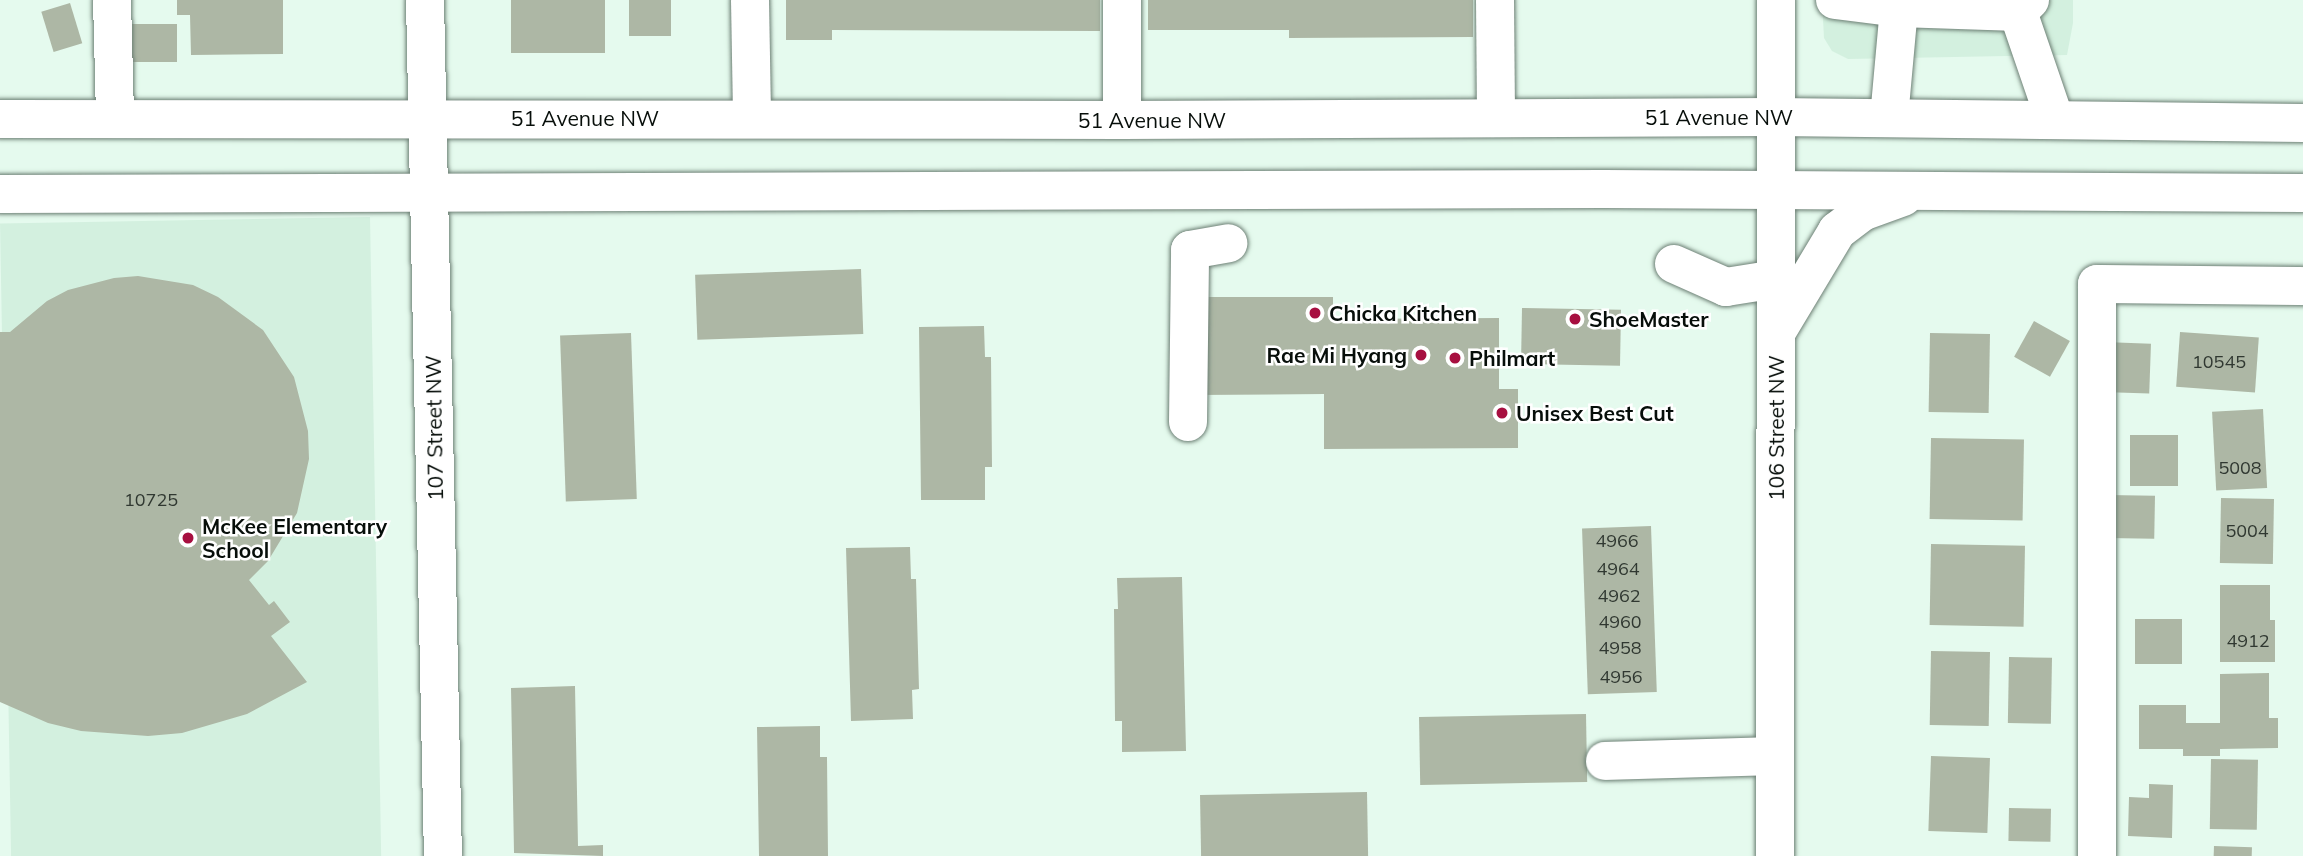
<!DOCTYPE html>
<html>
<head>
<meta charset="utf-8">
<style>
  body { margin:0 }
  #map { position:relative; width:2303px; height:856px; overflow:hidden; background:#e5faee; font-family:Mulish,sans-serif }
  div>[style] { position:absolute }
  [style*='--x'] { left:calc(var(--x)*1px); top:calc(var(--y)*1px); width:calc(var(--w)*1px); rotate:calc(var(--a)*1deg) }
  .built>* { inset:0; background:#d3f0df; transform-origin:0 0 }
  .building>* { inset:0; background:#adb7a5; transform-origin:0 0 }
  .roads { filter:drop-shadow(0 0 2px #6d8075) drop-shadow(0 0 2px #6d8075) }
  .minor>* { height:38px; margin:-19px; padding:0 19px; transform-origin:19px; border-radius:19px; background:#fff }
  .major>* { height:38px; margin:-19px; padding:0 19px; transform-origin:19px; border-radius:19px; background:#fff }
  .dots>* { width:19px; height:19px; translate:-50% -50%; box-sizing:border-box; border:4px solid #fff; border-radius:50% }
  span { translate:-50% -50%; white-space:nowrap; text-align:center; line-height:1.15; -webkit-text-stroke:5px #fff; paint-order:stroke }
  .number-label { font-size:18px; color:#303831 }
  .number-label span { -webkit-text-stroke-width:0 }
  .street-label { font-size:21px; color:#070e0a }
  .poi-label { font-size:21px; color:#070e0a; font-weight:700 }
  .left { translate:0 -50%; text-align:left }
  .right { translate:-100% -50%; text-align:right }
</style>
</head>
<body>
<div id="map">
  <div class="built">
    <i style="clip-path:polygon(1822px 0,2073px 0,2073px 23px,2067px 55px,1848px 59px,1832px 51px,1824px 38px)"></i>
    <i style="left:370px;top:217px;width:639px;height:370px;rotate:89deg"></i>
  </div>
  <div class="building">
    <i style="clip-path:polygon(177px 0,283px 0,283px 54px,191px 55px,190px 15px,177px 15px)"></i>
    <i style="left:511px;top:0;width:94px;height:53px"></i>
    <i style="left:629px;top:0;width:42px;height:36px"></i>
    <i style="clip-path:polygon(786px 0,1100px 0,1100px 31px,832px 30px,832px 40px,786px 40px)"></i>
    <i style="clip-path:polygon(1148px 0,1473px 0,1473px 37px,1289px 38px,1289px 30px,1148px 30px)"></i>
    <i style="left:70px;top:3px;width:42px;height:30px;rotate:73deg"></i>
    <i style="left:130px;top:24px;width:47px;height:38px"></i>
    <i style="left:861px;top:269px;width:65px;height:166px;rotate:88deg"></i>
    <i style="clip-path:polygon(138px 276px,193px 285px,218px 297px,263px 330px,294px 377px,308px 431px,309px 459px,297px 513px,268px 561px,249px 580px,269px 605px,274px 601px,290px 622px,271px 636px,307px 682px,247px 714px,182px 733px,148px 736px,81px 731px,48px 723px,0 702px,0 332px,10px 332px,47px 301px,68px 290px,114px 278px)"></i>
    <i style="clip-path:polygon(1195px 297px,1333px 297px,1333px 319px,1499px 318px,1499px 389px,1518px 389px,1518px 448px,1324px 449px,1324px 394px,1195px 395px)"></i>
    <i style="left:1522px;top:308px;width:99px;height:56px;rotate:1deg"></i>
    <i style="left:2034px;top:321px;width:41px;height:41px;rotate:29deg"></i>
    <i style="clip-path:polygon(984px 326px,985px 357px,991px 357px,992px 467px,985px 467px,985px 500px,921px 500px,919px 327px)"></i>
    <i style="left:2180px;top:332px;width:79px;height:55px;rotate:4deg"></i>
    <i style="left:631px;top:333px;width:166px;height:71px;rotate:88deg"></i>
    <i style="left:1930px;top:333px;width:60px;height:79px;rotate:1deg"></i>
    <i style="left:2104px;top:342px;width:47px;height:50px;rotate:2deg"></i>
    <i style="left:2263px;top:409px;width:79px;height:51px;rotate:87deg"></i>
    <i style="left:2178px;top:435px;width:51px;height:48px;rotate:90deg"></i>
    <i style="left:1931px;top:438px;width:93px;height:81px;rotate:1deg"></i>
    <i style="left:2108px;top:495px;width:47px;height:43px;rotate:1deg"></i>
    <i style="left:2221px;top:498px;width:53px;height:65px;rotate:1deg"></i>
    <i style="left:1651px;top:526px;width:166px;height:69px;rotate:88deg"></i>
    <i style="left:1931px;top:544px;width:94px;height:81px;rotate:1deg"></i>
    <i style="clip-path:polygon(910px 547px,911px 579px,916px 579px,919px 689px,912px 690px,913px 719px,851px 721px,846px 548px)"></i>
    <i style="clip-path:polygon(1182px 577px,1186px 751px,1122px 752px,1122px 721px,1115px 721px,1114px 609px,1118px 609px,1117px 578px)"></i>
    <i style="clip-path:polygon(2220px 585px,2270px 585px,2270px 620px,2275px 620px,2275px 662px,2220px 662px)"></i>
    <i style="left:2135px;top:619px;width:47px;height:45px"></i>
    <i style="left:1931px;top:651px;width:59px;height:74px;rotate:1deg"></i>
    <i style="left:2009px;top:657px;width:43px;height:66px;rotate:1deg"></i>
    <i style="clip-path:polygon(2269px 673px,2269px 718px,2278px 718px,2278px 748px,2220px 749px,2220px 756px,2183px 756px,2183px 749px,2139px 749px,2139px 705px,2186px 705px,2186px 723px,2220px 723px,2220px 674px)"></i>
    <i style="clip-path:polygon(575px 686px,578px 846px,603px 845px,603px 856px,514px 853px,511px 688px)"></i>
    <i style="left:1586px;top:714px;width:68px;height:167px;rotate:89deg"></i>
    <i style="clip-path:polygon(820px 726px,820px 757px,827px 757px,828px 856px,759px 856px,757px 727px)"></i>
    <i style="left:1931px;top:756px;width:59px;height:75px;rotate:2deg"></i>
    <i style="left:2211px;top:759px;width:47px;height:70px;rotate:1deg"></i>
    <i style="clip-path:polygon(2149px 784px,2173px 785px,2172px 838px,2128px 836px,2129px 797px,2149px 798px)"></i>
    <i style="left:1367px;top:792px;width:64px;height:167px;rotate:89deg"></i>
    <i style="left:2009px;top:808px;width:42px;height:33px;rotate:1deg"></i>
    <i style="left:2214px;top:846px;width:38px;height:10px;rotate:2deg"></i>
  </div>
  <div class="roads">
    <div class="minor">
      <i style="--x:112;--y:0;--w:118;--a:88.5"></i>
      <i style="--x:425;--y:0;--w:856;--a:88.8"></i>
      <i style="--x:750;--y:0;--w:118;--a:89"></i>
      <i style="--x:1122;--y:0;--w:120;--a:90"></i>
      <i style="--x:1495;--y:0;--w:118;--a:89.5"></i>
      <i style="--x:1835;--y:0;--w:64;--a:7.1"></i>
      <i style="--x:1899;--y:8;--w:110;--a:95.2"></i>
      <i style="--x:1899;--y:8;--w:119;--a:1.9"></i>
      <i style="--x:2018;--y:12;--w:17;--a:-45"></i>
      <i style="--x:2018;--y:12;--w:114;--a:71.1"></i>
      <i style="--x:1674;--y:264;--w:57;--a:23.9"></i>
      <i style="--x:1726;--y:287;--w:51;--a:-9.1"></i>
      <i style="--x:1188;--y:422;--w:172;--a:-89.3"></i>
      <i style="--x:1190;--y:250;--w:39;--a:-10"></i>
      <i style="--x:1605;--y:761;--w:169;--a:-1.7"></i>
      <i style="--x:1775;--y:856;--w:856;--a:-89.93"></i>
      <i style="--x:2097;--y:856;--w:572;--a:-90"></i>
      <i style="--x:2097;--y:284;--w:206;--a:0.6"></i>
    </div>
    <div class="major">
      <i style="--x:0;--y:119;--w:1122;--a:0.05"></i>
      <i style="--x:1122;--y:120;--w:653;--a:-0.26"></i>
      <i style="--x:1775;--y:117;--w:528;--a:0.65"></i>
      <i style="--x:0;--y:194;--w:1604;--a:-0.18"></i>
      <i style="--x:1604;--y:189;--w:699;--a:0.33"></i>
      <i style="--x:1776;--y:333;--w:119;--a:-59.1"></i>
      <i style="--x:1837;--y:231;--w:31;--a:-37"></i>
      <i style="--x:1862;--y:212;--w:44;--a:-20.1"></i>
    </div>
  </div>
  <div class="dots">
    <i style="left:1315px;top:313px;background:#a70f40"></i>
    <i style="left:1575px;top:319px;background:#a70f40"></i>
    <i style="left:1421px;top:355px;background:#a70f40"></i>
    <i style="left:1455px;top:358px;background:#a70f40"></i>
    <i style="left:1502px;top:413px;background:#a70f40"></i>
    <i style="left:188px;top:538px;background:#a70f40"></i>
  </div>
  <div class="number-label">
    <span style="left:2219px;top:362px">10545</span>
    <span style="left:2240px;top:468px">5008</span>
    <span style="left:151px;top:500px">10725</span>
    <span style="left:2247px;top:531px">5004</span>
    <span style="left:1617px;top:541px">4966</span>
    <span style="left:1618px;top:569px">4964</span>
    <span style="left:1619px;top:596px">4962</span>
    <span style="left:1620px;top:622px">4960</span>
    <span style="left:2248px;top:641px">4912</span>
    <span style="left:1620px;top:648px">4958</span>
    <span style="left:1621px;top:677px">4956</span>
  </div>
  <div class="street-label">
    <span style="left:1719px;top:117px">51 Avenue NW</span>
    <span style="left:585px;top:118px">51 Avenue NW</span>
    <span style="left:1152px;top:120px">51 Avenue NW</span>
    <span style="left:434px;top:428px;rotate:-91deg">107 Street NW</span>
    <span style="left:1776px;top:428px;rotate:-90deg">106 Street NW</span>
  </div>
  <div class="poi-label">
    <span class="left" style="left:1329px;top:313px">Chicka Kitchen</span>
    <span class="left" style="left:1589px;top:319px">ShoeMaster</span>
    <span class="right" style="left:1407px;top:355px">Rae Mi Hyang</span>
    <span class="left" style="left:1469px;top:358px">Philmart</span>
    <span class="left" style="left:1516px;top:413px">Unisex Best Cut</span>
    <span class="left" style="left:202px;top:538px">McKee Elementary<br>School</span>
  </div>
</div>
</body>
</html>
